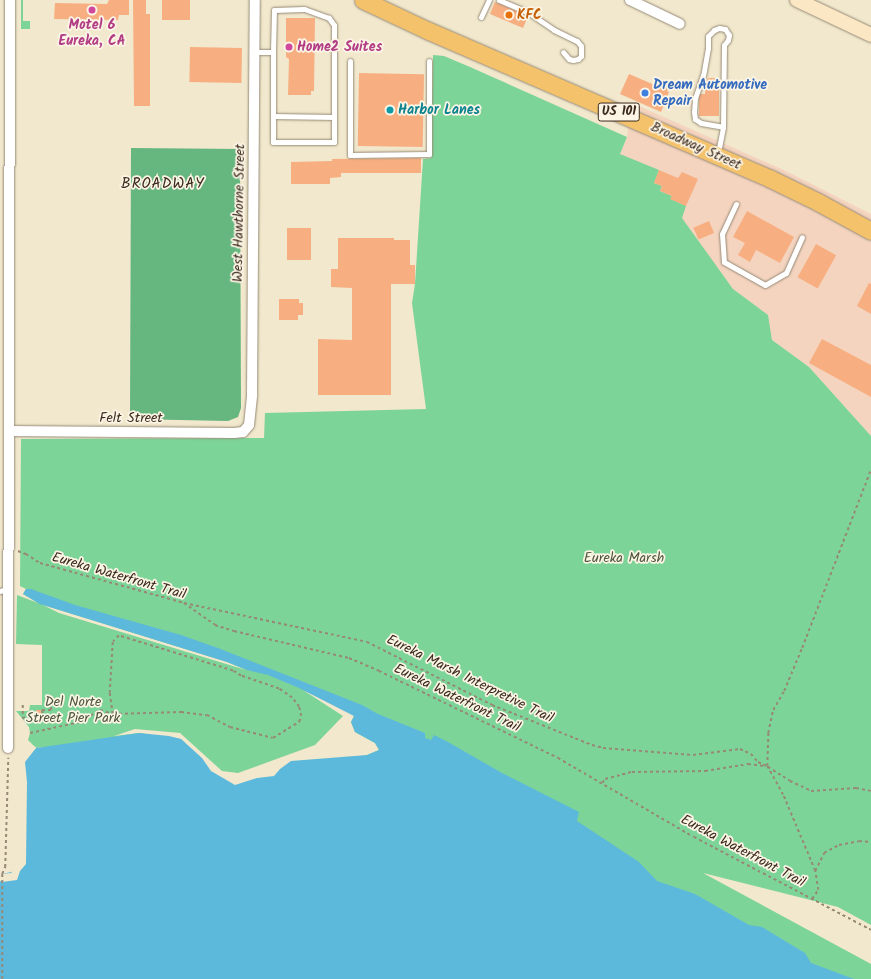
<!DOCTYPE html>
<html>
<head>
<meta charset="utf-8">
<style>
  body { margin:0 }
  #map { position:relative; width:871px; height:979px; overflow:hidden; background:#f1e8cd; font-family:Kalam,sans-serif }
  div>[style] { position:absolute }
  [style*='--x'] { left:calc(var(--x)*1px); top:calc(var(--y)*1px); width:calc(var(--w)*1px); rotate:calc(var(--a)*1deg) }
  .built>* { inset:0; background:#f4d4bf }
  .green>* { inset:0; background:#7dd498 }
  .forest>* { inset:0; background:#66b680 }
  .water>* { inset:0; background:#5db9db }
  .pier>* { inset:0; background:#f1e8cd }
  .building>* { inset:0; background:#f7af81; transform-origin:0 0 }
  .path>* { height:1.5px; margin-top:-0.75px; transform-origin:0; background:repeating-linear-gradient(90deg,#968976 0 3px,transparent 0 6px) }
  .roads { filter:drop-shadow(0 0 1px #968976) drop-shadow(0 0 1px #968976) }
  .lane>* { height:5px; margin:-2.5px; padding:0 2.5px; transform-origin:2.5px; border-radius:2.5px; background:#fff }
  .street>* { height:10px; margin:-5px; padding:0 5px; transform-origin:5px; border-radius:5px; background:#fff }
  .secondary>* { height:14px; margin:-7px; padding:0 7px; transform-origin:7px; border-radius:7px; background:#fbe7c3 }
  .highway>* { height:17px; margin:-8.5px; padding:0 8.5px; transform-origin:8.5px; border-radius:8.5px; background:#f4c26a }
  .dots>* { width:11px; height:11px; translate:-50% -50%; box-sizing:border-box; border:2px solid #fcf5e5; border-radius:50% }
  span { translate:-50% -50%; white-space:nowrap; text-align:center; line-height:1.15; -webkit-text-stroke:3.5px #fcf5e5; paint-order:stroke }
  .shield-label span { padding:1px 3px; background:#fcf5e5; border:1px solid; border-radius:3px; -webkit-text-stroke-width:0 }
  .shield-label { font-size:13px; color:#3b2a1e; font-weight:700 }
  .food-label { font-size:14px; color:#c56008; font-weight:700 }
  .left { translate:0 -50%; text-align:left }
  .hotel-label { font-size:14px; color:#b23c85; font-weight:700 }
  .shop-label { font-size:14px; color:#366cbe; font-weight:700 }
  .culture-label { font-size:14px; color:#0d838f; font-weight:700 }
  .street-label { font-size:14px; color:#3b2a1e }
  .park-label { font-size:14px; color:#4c543c }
  .neighbourhood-label { font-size:15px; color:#3b2a1e; letter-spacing:1px }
</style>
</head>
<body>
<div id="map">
  <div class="built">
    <i style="clip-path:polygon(632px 103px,784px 170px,871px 214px,871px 436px,809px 367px,772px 340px,767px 315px,733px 289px,654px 183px,620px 154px,627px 137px)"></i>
  </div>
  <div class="green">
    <i style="clip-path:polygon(21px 0,23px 0,23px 21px,30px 21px,30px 29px,21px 29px)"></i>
    <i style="clip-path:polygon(evenodd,433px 55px,444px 56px,470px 67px,627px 137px,620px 154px,659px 170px,654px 183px,662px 186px,660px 191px,672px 196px,671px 199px,686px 206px,682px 218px,733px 289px,768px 315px,772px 340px,809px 367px,871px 436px,871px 925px,838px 907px,703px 873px,871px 964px,871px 979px,78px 979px,0 881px,17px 880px,45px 747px,36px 748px,28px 740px,30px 733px,29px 727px,16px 711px,29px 711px,30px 705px,42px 705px,42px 645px,16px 644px,17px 595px,38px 603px,23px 594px,26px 589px,20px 586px,21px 439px,264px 438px,265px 413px,426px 409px,412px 303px,415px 284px,423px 159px,431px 158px,433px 55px,43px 605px,227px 662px,246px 670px,59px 613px,43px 605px,433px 55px,303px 690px,340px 707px,354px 716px,351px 722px,355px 732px,375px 743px,379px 750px,367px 755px,221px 792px,193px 751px,181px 739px,139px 733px,114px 736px,135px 729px,180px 733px,222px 771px,238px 773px,315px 745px,343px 716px,303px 690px)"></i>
  </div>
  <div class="forest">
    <i style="clip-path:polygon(131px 148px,240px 149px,241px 408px,238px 417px,228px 421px,130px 419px)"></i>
  </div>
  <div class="water">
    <i style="clip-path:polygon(26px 589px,31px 589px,75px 605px,181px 635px,218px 648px,362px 705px,378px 714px,425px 733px,425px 738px,431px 740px,434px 735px,448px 742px,502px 773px,579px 812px,577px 821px,639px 862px,657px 881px,695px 894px,749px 925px,762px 927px,805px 953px,811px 963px,854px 979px,0 979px,0 873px,2px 874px,16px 871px,23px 759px,36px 748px,139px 733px,169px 736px,181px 739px,202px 758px,211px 771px,235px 785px,257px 778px,274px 776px,280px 769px,291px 761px,367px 755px,379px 750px,375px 743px,355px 732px,351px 722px,354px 716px,299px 688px,268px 675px,247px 670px,227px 662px,40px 604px,23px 594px)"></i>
  </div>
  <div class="pier">
    <i style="clip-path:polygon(35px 746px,36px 748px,25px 762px,27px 782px,26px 864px,20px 871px,17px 880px,2px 882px,0 881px,0 871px,2px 874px,11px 873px,14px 870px,16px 773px,21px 758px)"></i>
  </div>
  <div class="building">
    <i style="clip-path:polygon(109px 0,129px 0,129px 15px,119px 15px,118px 20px,54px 19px,55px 3px,107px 4px)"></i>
    <i style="clip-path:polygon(133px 0,146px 0,146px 14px,150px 14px,150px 106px,134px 106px)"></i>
    <i style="left:162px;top:0;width:28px;height:20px"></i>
    <i style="left:495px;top:2px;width:36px;height:13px;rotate:23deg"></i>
    <i style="clip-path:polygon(286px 18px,315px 18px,314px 91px,311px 91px,311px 95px,288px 95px,289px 59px,286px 57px)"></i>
    <i style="left:190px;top:47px;width:52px;height:35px;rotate:1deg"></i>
    <i style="left:359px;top:73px;width:65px;height:73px;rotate:1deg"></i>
    <i style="clip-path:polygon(629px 74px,657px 86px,658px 84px,668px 88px,667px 91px,669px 92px,661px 112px,620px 94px)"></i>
    <i style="clip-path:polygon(708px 78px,719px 78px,719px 116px,699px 116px,699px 94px,705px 94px,705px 82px)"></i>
    <i style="clip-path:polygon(421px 158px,421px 173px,341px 173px,341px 177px,330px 178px,330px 184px,291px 184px,291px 162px,332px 161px,332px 159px)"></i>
    <i style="clip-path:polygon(659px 170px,678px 178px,682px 172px,698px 179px,686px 206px,670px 199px,672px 196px,660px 191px,662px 186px,654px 183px)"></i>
    <i style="clip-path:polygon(747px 211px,794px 237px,780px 263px,756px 250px,750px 262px,738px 255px,745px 243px,733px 237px)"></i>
    <i style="left:709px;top:221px;width:13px;height:17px;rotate:67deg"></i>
    <i style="left:287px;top:228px;width:24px;height:32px"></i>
    <i style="clip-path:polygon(338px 238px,394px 238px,394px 240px,410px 240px,410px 265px,415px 265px,415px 284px,391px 284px,391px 395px,318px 395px,318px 339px,352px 340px,352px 288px,331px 287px,331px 269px,338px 269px)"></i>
    <i style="left:816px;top:244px;width:23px;height:38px;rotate:29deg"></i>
    <i style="clip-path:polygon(869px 283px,871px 284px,871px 314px,857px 306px)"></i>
    <i style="clip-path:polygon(279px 299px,299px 299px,299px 303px,303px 303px,303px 315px,298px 315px,298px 320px,279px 320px)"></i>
    <i style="clip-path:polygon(822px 339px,871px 365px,871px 397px,809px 363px)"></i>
    <i style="left:36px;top:710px;width:5px;height:7px"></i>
  </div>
  <div class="path">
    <i style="--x:18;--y:551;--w:9;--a:21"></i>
    <i style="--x:26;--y:554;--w:17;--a:33"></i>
    <i style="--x:40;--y:563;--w:149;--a:15.5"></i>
    <i style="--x:184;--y:603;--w:38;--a:35"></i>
    <i style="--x:215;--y:625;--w:20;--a:18"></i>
    <i style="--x:234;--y:631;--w:118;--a:13.2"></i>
    <i style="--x:349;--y:658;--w:33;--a:23"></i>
    <i style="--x:379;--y:671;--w:199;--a:25.9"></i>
    <i style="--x:558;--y:758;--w:157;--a:30.2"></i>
    <i style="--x:694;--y:837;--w:200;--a:27.7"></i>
    <i style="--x:184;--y:603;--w:187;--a:12"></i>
    <i style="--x:367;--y:642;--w:140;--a:26.7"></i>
    <i style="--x:492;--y:705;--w:108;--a:21.8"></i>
    <i style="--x:592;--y:745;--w:11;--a:15"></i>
    <i style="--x:603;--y:748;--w:90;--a:4.4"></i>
    <i style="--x:693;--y:755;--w:47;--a:-7.3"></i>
    <i style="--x:740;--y:749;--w:12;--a:24"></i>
    <i style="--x:751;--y:754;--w:11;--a:49"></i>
    <i style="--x:758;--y:762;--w:10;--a:24"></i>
    <i style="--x:23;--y:705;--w:10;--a:90"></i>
    <i style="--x:22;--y:718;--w:13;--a:-9"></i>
    <i style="--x:35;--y:716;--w:3;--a:90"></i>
    <i style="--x:35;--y:719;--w:8;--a:0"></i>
    <i style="--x:43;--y:719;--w:9;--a:-96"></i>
    <i style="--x:42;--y:710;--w:9;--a:0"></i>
    <i style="--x:51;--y:710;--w:8;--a:-97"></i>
    <i style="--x:50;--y:702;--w:5;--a:0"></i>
    <i style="--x:30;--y:733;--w:51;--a:-12.4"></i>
    <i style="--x:80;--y:722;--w:23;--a:-31"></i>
    <i style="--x:100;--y:710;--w:14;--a:17"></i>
    <i style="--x:113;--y:714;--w:68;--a:-1.7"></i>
    <i style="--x:181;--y:712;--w:26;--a:7"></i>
    <i style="--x:207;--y:715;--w:26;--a:28"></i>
    <i style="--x:230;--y:727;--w:44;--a:14.3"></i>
    <i style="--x:273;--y:738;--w:31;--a:-32"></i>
    <i style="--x:299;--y:722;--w:6;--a:-72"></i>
    <i style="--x:301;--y:716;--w:9;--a:-103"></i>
    <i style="--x:299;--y:707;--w:11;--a:-128"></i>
    <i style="--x:292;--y:698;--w:16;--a:-145"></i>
    <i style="--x:279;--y:689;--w:40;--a:-161.1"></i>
    <i style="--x:241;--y:676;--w:9;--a:-148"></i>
    <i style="--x:233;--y:671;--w:119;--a:-162.9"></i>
    <i style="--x:119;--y:636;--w:8;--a:135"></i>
    <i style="--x:113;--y:642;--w:51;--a:93.4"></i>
    <i style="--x:110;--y:693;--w:21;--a:82"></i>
    <i style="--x:768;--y:767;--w:26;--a:32"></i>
    <i style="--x:790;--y:781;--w:23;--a:25"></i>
    <i style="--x:811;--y:791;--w:45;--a:-3.8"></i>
    <i style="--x:856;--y:788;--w:15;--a:11"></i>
    <i style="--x:602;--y:783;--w:5;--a:-53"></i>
    <i style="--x:605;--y:779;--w:28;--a:-15"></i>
    <i style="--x:632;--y:772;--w:73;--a:-0.8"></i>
    <i style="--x:705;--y:771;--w:44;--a:-9.2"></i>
    <i style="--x:748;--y:764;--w:16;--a:7"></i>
    <i style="--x:815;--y:871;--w:20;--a:-63"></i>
    <i style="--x:824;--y:853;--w:17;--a:-28"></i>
    <i style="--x:839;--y:845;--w:20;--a:-11"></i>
    <i style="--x:859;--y:841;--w:12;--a:5"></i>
    <i style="--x:812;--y:899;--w:11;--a:-56"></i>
    <i style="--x:818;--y:890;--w:19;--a:-99"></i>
    <i style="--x:815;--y:871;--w:82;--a:-112.8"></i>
    <i style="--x:783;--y:795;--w:33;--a:-119"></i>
    <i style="--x:767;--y:766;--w:33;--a:-88"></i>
    <i style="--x:768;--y:733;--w:24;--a:-78"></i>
    <i style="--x:773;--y:710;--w:22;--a:-60"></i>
    <i style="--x:784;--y:691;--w:47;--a:-67.3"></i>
    <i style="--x:802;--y:648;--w:192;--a:-68.9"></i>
    <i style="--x:2;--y:979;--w:105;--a:-90"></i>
    <i style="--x:2;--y:874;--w:8;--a:-67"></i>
    <i style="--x:5;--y:867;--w:109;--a:-88.4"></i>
  </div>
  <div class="roads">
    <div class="lane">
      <i style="--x:499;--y:0;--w:33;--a:23"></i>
      <i style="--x:529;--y:13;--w:30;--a:34"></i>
      <i style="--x:554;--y:30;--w:25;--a:26"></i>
      <i style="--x:577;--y:41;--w:6;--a:51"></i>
      <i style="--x:581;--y:46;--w:10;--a:90"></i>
      <i style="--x:581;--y:56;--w:4;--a:135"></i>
      <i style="--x:578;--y:59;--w:5;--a:169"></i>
      <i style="--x:573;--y:60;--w:4;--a:-166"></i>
      <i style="--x:569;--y:59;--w:9;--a:-131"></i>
      <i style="--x:481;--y:17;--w:19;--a:-65"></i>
      <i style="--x:255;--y:52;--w:18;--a:0"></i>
      <i style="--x:273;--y:52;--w:90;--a:90"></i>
      <i style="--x:273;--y:142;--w:61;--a:0"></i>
      <i style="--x:334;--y:142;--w:117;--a:-90"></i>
      <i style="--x:334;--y:25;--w:9;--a:-126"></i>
      <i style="--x:329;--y:18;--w:27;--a:-160"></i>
      <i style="--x:304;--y:9;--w:30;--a:178"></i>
      <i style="--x:274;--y:10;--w:42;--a:91.4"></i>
      <i style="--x:350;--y:61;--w:94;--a:90"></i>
      <i style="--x:350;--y:155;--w:79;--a:-0.7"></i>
      <i style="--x:429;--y:154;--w:93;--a:-90"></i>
      <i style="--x:273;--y:116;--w:61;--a:0.9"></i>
      <i style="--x:718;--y:153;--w:26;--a:-79"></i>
      <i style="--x:723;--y:127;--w:82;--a:-89.3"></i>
      <i style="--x:724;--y:45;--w:6;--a:-51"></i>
      <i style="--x:728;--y:40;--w:5;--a:-79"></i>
      <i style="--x:729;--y:35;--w:7;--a:-124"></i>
      <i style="--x:725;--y:29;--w:6;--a:-171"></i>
      <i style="--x:719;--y:28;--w:5;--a:158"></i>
      <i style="--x:714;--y:30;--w:8;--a:135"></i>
      <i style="--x:708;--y:36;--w:12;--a:90"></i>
      <i style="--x:708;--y:48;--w:27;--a:100"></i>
      <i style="--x:703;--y:75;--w:24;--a:109"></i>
      <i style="--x:695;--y:98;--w:14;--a:94"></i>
      <i style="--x:694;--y:112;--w:7;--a:82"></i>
      <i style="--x:695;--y:119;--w:7;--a:34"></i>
      <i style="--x:701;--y:123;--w:22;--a:10"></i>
      <i style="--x:736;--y:204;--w:33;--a:115"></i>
      <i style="--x:722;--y:234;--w:28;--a:86"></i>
      <i style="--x:724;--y:262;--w:47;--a:29.3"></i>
      <i style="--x:765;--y:285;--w:24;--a:-30"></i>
      <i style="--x:786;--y:273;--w:39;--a:-66"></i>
      <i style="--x:0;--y:591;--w:9;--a:-18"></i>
    </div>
    <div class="street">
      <i style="--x:630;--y:0;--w:55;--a:25.6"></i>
      <i style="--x:9;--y:431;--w:225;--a:0.5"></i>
      <i style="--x:234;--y:433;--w:9;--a:-6"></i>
      <i style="--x:243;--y:432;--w:9;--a:-49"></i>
      <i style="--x:249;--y:425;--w:31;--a:-84"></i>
      <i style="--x:252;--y:394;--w:394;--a:-89.6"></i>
      <i style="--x:8;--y:748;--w:748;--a:-89.85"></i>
    </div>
    <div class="secondary">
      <i style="--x:797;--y:0;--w:82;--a:25.3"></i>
    </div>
    <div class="highway">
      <i style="--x:363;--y:0;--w:73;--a:25.2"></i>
      <i style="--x:429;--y:31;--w:370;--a:23.4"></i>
      <i style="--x:769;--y:178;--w:55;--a:26.1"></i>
      <i style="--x:818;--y:202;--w:60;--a:28.7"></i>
    </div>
  </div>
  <div class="dots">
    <i style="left:92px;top:10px;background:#d1479c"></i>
    <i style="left:509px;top:15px;background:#e8710a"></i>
    <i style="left:289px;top:47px;background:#d1479c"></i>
    <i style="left:645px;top:93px;background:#3f7fe0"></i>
    <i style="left:390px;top:110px;background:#0f9aa8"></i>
  </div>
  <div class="shield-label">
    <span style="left:619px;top:112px">US 101</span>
  </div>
  <div class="food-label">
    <span class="left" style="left:517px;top:15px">KFC</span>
  </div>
  <div class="hotel-label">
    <span style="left:92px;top:33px">Motel 6<br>Eureka, CA</span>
    <span class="left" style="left:297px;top:47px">Home2 Suites</span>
  </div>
  <div class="shop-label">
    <span class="left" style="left:653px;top:93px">Dream Automotive<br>Repair</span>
  </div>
  <div class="culture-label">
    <span class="left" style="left:398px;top:110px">Harbor Lanes</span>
  </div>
  <div class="street-label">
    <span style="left:696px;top:146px;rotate:24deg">Broadway Street</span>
    <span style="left:239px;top:213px;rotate:-89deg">West Hawthorne Street</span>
    <span style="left:131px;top:418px">Felt Street</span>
    <span style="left:119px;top:576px;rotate:16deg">Eureka Waterfront Trail</span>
    <span style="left:470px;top:679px;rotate:26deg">Eureka Marsh Interpretive Trail</span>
    <span style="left:457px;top:698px;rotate:26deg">Eureka Waterfront Trail</span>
    <span style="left:743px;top:851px;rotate:28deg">Eureka Waterfront Trail</span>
  </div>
  <div class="park-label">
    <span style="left:624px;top:558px">Eureka Marsh</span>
    <span style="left:73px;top:710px">Del Norte<br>Street Pier Park</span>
  </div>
  <div class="neighbourhood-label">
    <span style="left:163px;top:185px">BROADWAY</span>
  </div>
</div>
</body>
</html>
